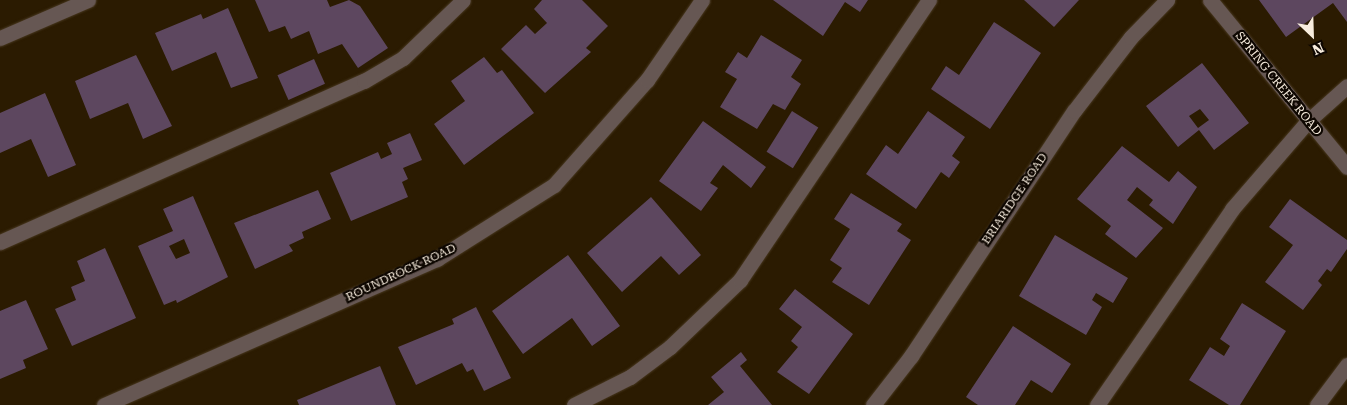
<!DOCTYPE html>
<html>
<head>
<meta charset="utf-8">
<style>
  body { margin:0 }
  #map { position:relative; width:1347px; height:405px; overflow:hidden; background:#2b1b01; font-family:"Roboto Serif",serif }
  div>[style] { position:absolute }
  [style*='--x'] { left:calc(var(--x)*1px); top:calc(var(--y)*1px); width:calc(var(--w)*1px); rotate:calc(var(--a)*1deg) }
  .building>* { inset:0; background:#5d475f; transform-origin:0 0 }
  .roads { filter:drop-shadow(0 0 1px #483820) drop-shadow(0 0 1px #483820) }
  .minor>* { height:15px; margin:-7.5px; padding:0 7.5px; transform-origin:7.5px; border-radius:7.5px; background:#665753 }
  span { translate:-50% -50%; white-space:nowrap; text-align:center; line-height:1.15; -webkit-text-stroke:4.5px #0e0701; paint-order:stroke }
  .street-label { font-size:12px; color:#f8edde }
  .north { position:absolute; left:1287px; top:10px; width:50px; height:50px; -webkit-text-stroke:4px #0e0701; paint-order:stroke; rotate:156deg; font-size:14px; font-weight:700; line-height:20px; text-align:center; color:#f8edde }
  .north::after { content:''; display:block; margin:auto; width:18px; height:22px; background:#f8edde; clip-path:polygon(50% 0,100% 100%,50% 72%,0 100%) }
</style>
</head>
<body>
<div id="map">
  <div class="building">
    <i style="clip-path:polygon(255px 0,327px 0,330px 7px,349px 0,360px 6px,388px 48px,358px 68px,342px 44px,318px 54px,309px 31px,291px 39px,285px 26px,269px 32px)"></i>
    <i style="clip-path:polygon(542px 0,582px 0,608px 26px,586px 48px,591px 52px,545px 93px,501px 49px,526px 25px,535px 34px,547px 23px,534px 9px)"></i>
    <i style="clip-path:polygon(773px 0,868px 0,860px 12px,845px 2px,823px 36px)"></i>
    <i style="clip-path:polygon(1024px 0,1079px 0,1054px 27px)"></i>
    <i style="clip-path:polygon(1259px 0,1347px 0,1347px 22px,1333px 3px,1286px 37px)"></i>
    <i style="clip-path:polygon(228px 8px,258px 78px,231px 88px,216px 52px,172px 71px,155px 33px,201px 14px,203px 19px)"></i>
    <i style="clip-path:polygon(994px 22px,1041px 53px,990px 129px,931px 89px,946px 66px,959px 75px)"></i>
    <i style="clip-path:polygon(761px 35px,802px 60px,791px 77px,801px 84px,785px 110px,773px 104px,757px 129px,720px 107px,737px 79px,725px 72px,738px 52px,747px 58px)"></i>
    <i style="clip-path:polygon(136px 55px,172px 126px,143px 139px,128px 103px,90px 119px,75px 81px)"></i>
    <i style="clip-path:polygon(484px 57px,497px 73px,502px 70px,534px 113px,464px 165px,434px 124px,465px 101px,451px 81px)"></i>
    <i style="left:314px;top:59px;width:27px;height:40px;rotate:66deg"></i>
    <i style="clip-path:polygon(evenodd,1202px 63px,1249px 123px,1214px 150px,1199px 130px,1178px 147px,1146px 106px,1202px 63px,1200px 109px,1209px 120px,1198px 128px,1189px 116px,1200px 109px)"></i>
    <i style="clip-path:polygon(45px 93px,76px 165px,48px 177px,31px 139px,0 153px,0 113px)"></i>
    <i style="left:792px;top:111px;width:31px;height:48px;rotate:32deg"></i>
    <i style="clip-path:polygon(928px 111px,965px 137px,952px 156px,960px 162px,949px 178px,941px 172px,916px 209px,866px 174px,886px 145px,898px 154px)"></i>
    <i style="clip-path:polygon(703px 121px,766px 167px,751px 188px,723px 165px,710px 183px,718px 188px,701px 211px,659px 181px)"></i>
    <i style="clip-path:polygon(410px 133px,422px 160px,403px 168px,408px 179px,402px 182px,408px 197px,351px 221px,330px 173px,378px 152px,381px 159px,392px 154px,387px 143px)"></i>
    <i style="clip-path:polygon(1122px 146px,1169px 182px,1178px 171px,1197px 187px,1173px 224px,1149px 205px,1153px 200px,1137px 187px,1127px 200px,1163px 228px,1136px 258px,1105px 234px,1111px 226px,1077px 199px)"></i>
    <i style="clip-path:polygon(318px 190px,331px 219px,302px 232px,304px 238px,289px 245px,293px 251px,255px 269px,234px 223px)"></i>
    <i style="clip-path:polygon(851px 193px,902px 224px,897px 231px,911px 240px,869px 305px,832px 282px,842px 268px,830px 260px,850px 229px,834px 219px)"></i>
    <i style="clip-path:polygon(evenodd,193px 196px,228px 277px,177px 303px,176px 300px,164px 305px,138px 246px,173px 231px,163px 209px,193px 196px,184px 239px,190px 253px,176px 259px,169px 246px,184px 239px)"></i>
    <i style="clip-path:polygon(651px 197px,701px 255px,679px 275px,661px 256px,622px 292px,587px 253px)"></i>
    <i style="clip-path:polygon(1290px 199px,1347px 240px,1347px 249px,1331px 272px,1327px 269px,1318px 281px,1322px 285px,1303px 310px,1265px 282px,1293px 245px,1269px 227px)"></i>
    <i style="clip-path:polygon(1055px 235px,1128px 278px,1113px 303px,1096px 293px,1092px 300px,1102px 307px,1086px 335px,1019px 296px)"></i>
    <i style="clip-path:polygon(105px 248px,136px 318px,72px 346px,55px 309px,76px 300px,71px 287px,85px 281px,77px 261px)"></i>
    <i style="clip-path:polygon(568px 255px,620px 326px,592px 346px,572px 318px,523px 354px,492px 311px)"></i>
    <i style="clip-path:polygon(795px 289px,853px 334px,809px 394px,777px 372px,798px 347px,791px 341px,802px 327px,779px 309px)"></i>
    <i style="clip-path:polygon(26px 300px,48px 349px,23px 360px,26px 368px,0 379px,0 311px)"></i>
    <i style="clip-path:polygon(1242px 303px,1286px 331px,1240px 405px,1229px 405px,1189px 380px,1210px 347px,1224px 356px,1230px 346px,1220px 339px)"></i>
    <i style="clip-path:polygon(476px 307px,511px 378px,484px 391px,473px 369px,467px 372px,462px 363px,416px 385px,398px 347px,454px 324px,452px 319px)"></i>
    <i style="clip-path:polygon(1013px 326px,1071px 364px,1052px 393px,1031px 380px,1015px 405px,978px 405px,966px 397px)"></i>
    <i style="clip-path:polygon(741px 352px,747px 360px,740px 366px,772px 405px,708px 405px,724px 392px,711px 377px)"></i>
    <i style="clip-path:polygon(380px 366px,396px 405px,299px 405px,297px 400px)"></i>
  </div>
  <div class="roads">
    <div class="minor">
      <i style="--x:1210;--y:0;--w:216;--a:50.6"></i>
      <i style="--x:0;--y:38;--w:96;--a:-23.4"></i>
      <i style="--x:0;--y:242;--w:398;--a:-23.9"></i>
      <i style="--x:364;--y:81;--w:45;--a:-30.5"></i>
      <i style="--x:403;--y:58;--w:83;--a:-44"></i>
      <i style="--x:104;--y:405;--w:364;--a:-23.7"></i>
      <i style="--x:437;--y:259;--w:138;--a:-32.3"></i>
      <i style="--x:554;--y:185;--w:140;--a:-48.5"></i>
      <i style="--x:647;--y:80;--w:97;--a:-55.5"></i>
      <i style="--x:574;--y:405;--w:63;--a:-26.6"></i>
      <i style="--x:630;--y:377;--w:50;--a:-36.9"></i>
      <i style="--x:670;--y:347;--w:97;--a:-43.7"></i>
      <i style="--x:740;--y:280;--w:338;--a:-56"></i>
      <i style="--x:873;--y:405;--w:62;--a:-52.2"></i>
      <i style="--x:911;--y:356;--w:294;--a:-56.4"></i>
      <i style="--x:1074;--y:111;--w:93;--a:-52.4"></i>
      <i style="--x:1131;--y:37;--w:52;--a:-45.8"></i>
      <i style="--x:1097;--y:405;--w:238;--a:-55.4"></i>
      <i style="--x:1232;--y:209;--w:116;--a:-49.2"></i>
      <i style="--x:1308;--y:121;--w:52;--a:-41.9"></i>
      <i style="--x:1317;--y:405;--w:50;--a:-53.1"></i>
    </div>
  </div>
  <div class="street-label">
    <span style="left:1278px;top:84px;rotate:51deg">SPRING CREEK ROAD</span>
    <span style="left:1015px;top:199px;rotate:-56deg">BRIARIDGE ROAD</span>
    <span style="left:401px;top:273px;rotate:-25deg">ROUNDROCK ROAD</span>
  </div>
  <div class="north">N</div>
</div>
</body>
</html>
